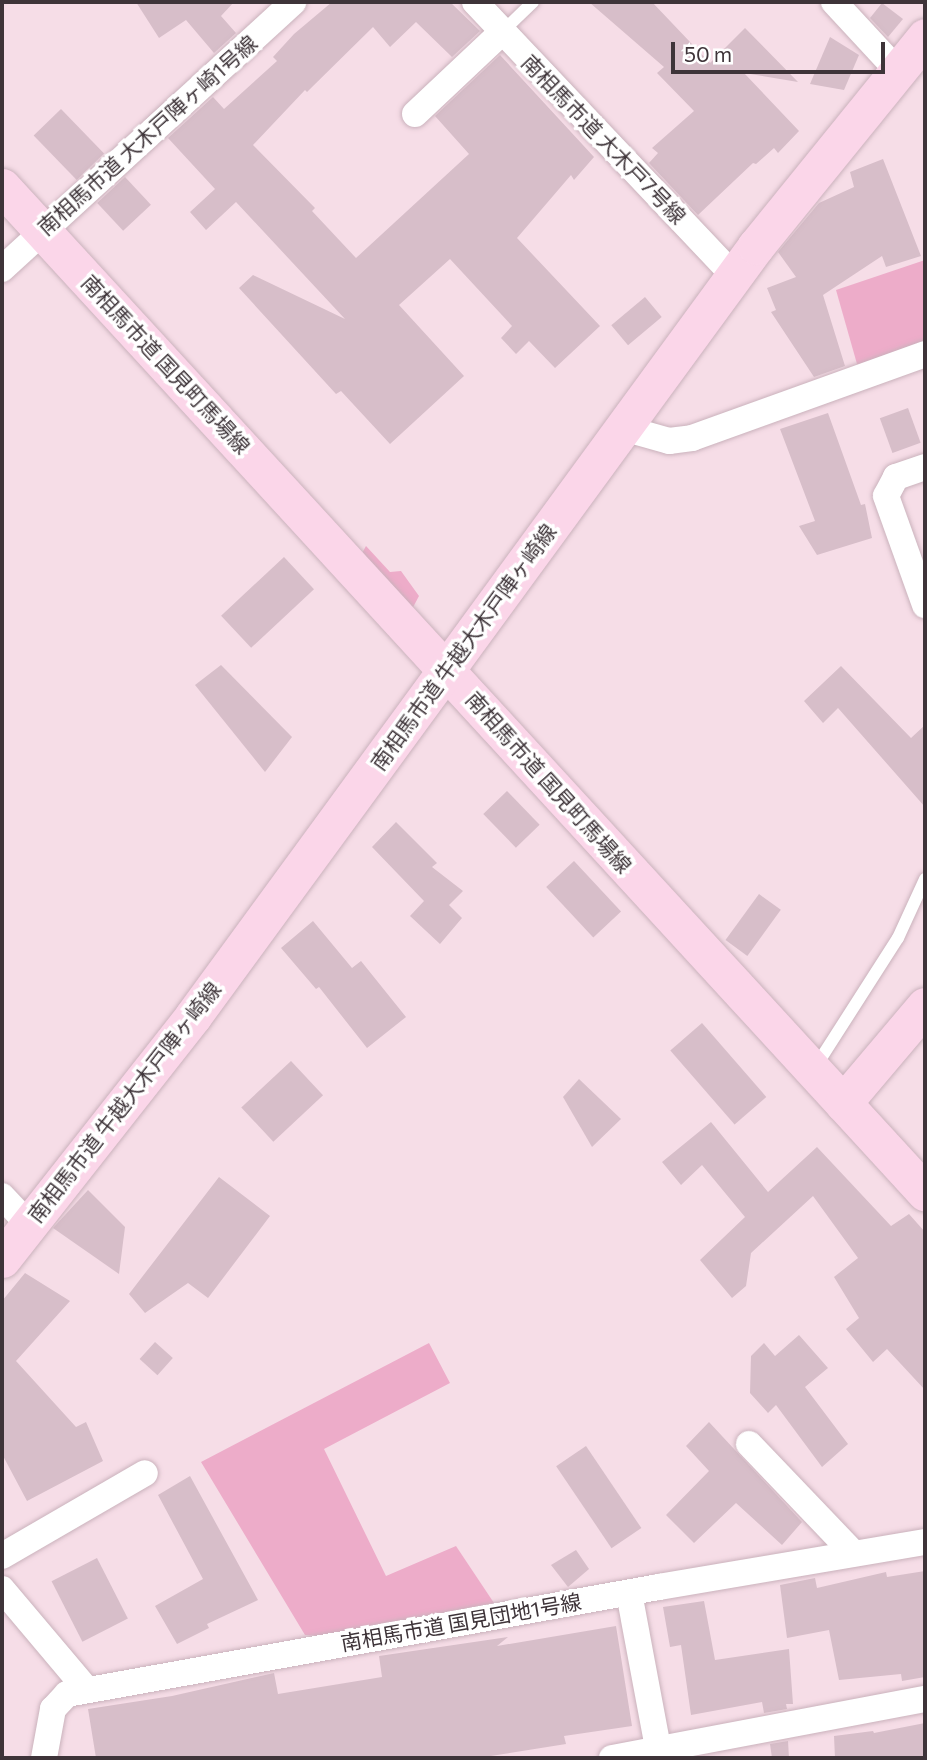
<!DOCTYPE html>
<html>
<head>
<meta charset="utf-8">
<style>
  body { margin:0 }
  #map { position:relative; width:927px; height:1760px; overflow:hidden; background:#f6dde7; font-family:Commissioner,"Noto Sans JP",sans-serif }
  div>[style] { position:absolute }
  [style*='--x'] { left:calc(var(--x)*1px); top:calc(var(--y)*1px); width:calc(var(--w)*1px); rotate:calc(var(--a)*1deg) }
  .green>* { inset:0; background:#edacc9 }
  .building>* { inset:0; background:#d7bec9; transform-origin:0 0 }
  .roads { filter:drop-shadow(0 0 2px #cab2bc) drop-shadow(0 0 2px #cab2bc) }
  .lane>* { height:12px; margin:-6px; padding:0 6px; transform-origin:6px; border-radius:6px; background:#fff }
  .street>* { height:26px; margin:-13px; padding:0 13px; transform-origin:13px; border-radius:13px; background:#fff }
  .secondary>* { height:37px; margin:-18.5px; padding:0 18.5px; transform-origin:18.5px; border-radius:18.5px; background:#fbd6e9 }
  span { translate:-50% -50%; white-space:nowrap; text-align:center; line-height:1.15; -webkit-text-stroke:7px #fff; paint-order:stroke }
  .street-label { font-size:21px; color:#3e3439 }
  .frame { position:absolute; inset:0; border:4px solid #3e3439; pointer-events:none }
  .scale { position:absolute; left:671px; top:42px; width:214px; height:32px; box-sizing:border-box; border:4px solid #3e3439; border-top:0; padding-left:9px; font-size:21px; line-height:24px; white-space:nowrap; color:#3e3439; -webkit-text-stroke:5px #fff; paint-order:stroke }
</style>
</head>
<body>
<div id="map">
  <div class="green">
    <i style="clip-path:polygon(925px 260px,925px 347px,859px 371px,836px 290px)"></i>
    <i style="clip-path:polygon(366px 546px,390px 572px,401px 571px,419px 596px,411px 611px,361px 555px)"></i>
    <i style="clip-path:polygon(429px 1343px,450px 1383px,324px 1449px,386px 1576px,456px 1546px,494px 1603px,321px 1636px,305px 1635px,201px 1462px)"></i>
  </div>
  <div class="building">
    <i style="clip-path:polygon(136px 2px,234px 2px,221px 16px,236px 33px,214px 53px,186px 20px,159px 38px)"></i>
    <i style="clip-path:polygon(332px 2px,450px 2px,480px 31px,452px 57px,416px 22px,390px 47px,373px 27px,307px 92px,305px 90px,253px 145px,315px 208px,312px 211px,356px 258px,469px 154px,435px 116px,500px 55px,594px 157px,574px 180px,571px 175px,517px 238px,600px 326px,555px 368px,529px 341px,516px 354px,501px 338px,512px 326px,450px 259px,399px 305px,464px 376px,390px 444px,341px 391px,336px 394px,239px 288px,253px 275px,345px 319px,236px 202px,206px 230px,190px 212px,215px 189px,168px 138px,213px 97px,224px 109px,277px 61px,273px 57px,294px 34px)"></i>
    <i style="clip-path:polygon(589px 2px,652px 2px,710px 63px,745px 28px,798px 82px,744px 73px,799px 131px,778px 153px,774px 148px,756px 164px,753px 163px,698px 215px,649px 163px,658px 153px,652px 148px,694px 111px,657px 73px,664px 67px)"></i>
    <i style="clip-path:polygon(882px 3px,903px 19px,888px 37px,870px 18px)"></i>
    <i style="clip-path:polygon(830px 37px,859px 55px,844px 90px,810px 84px)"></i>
    <i style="left:61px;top:109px;width:62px;height:38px;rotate:46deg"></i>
    <i style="clip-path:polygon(883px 159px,921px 256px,886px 267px,882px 256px,823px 295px,845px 366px,814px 377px,771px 312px,776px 310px,767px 288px,796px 277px,778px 252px,819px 203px,854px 187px,850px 172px)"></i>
    <i style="left:125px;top:177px;width:38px;height:38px;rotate:47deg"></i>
    <i style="left:645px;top:297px;width:26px;height:44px;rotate:50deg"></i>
    <i style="left:908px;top:408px;width:37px;height:30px;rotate:70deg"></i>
    <i style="clip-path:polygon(828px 413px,861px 505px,865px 504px,872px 538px,817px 555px,799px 526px,815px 521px,780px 429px)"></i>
    <i style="left:284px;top:557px;width:44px;height:86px;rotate:47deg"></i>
    <i style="clip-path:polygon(221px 665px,292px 737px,265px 772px,195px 685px)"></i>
    <i style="clip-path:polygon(841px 666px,911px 738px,925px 725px,925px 807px,838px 708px,823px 723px,804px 701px)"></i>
    <i style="left:507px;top:791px;width:47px;height:33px;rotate:46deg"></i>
    <i style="clip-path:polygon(396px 822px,437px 863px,432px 867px,463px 891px,449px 905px,462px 918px,440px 944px,410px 916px,424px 901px,372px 847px)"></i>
    <i style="left:574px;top:861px;width:69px;height:38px;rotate:47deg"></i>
    <i style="left:759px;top:894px;width:27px;height:57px;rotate:36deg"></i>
    <i style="clip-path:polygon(313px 921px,352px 968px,361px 961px,406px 1017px,367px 1048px,319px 987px,316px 989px,281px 948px)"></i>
    <i style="left:702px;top:1023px;width:98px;height:42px;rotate:49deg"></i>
    <i style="left:291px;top:1061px;width:47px;height:68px;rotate:47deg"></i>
    <i style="clip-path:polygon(579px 1079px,621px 1119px,592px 1147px,563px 1097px)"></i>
    <i style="clip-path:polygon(711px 1122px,768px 1192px,817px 1147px,891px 1226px,909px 1214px,925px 1232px,925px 1390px,887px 1349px,873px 1362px,846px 1329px,859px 1318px,834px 1277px,858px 1258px,813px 1196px,751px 1253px,746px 1286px,732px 1298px,700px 1260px,745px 1217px,702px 1165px,681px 1185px,662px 1162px)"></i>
    <i style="clip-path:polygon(219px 1177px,270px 1216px,208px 1298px,188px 1283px,145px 1313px,129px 1294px)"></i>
    <i style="clip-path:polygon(88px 1190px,125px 1227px,119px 1274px,53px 1228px)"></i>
    <i style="clip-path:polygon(25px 1273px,70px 1301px,16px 1361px,76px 1427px,86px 1422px,103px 1461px,27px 1501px,2px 1454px,2px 1301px)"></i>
    <i style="clip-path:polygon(799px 1335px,828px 1368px,805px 1387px,848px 1444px,822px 1467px,776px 1405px,768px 1413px,750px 1393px,751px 1356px,764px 1343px,775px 1356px)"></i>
    <i style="left:155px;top:1342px;width:24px;height:23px;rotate:42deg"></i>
    <i style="clip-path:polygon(709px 1422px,802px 1522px,782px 1545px,736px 1503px,694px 1543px,666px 1515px,709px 1471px,686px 1446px)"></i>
    <i style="left:586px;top:1446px;width:99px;height:36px;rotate:56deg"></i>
    <i style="clip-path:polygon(190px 1476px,258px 1600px,207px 1624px,209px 1628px,177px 1644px,155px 1606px,203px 1579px,158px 1495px)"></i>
    <i style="clip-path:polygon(576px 1550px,589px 1569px,568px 1587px,551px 1565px)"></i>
    <i style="left:97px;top:1558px;width:68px;height:51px;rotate:63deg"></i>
    <i style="clip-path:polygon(925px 1571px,925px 1677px,902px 1681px,901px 1674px,839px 1680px,829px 1630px,787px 1638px,780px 1585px,815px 1578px,817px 1588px,886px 1572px,887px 1577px)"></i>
    <i style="clip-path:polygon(704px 1601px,715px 1660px,789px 1649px,793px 1704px,786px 1704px,787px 1709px,764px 1713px,762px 1702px,691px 1715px,681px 1645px,670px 1647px,663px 1607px)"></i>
    <i style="clip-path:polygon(616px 1626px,632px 1726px,564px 1736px,566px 1744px,478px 1758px,298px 1758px,297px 1756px,96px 1758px,88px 1709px,172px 1696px,274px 1673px,278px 1694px,382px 1677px,379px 1656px,508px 1637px,497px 1646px)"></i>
    <i style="clip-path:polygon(925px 1723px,925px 1758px,835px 1758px,834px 1736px,873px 1731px,874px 1733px)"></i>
    <i style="clip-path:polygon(788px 1741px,789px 1758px,772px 1758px,770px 1744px)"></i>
  </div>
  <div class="roads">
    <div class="lane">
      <i style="--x:502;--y:32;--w:43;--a:-44.1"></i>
      <i style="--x:816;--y:1066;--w:152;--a:-57.4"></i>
      <i style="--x:898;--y:938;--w:65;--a:-65.4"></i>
    </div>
    <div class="street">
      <i style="--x:475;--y:2;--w:377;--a:46.6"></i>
      <i style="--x:834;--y:2;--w:93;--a:47.2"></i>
      <i style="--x:415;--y:114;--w:120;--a:-43.3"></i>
      <i style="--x:2;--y:269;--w:395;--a:-42.5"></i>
      <i style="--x:623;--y:428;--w:48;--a:15.8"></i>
      <i style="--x:669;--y:441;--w:23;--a:-7"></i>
      <i style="--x:692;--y:438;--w:248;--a:-19.8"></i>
      <i style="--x:925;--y:467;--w:31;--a:161"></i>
      <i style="--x:896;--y:477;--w:21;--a:118"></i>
      <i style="--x:886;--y:496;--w:116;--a:70.3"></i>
      <i style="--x:2;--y:1196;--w:38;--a:47"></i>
      <i style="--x:749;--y:1444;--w:151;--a:46.3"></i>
      <i style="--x:2;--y:1556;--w:165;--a:-30.1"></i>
      <i style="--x:2;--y:1589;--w:132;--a:49.9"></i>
      <i style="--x:629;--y:1593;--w:168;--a:79.4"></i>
      <i style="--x:44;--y:1758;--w:50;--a:-79.6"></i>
      <i style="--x:53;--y:1709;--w:21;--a:-47"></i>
      <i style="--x:67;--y:1694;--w:602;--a:-10.25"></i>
      <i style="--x:659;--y:1587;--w:270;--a:-9.6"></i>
      <i style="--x:612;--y:1758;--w:319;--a:-10.7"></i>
    </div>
    <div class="secondary">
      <i style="--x:2;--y:187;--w:1365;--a:47.44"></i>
      <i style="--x:843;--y:1103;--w:127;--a:-49.8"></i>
      <i style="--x:2;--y:1259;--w:309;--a:-51.8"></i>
      <i style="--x:193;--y:1016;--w:954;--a:-53.83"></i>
      <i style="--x:756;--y:246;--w:269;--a:-51"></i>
    </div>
  </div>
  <div class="street-label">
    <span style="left:147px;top:135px;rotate:-42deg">南相馬市道 大木戸陣ヶ崎1号線</span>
    <span style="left:604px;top:139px;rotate:46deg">南相馬市道 大木戸7号線</span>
    <span style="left:166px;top:364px;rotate:47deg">南相馬市道 国見町馬場線</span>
    <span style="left:463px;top:647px;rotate:-54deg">南相馬市道 牛越大木戸陣ヶ崎線</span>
    <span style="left:549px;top:782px;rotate:48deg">南相馬市道 国見町馬場線</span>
    <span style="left:124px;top:1102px;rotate:-52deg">南相馬市道 牛越大木戸陣ヶ崎線</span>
    <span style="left:461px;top:1622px;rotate:-10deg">南相馬市道 国見団地1号線</span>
  </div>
  <div class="frame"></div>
  <div class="scale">50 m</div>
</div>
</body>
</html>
